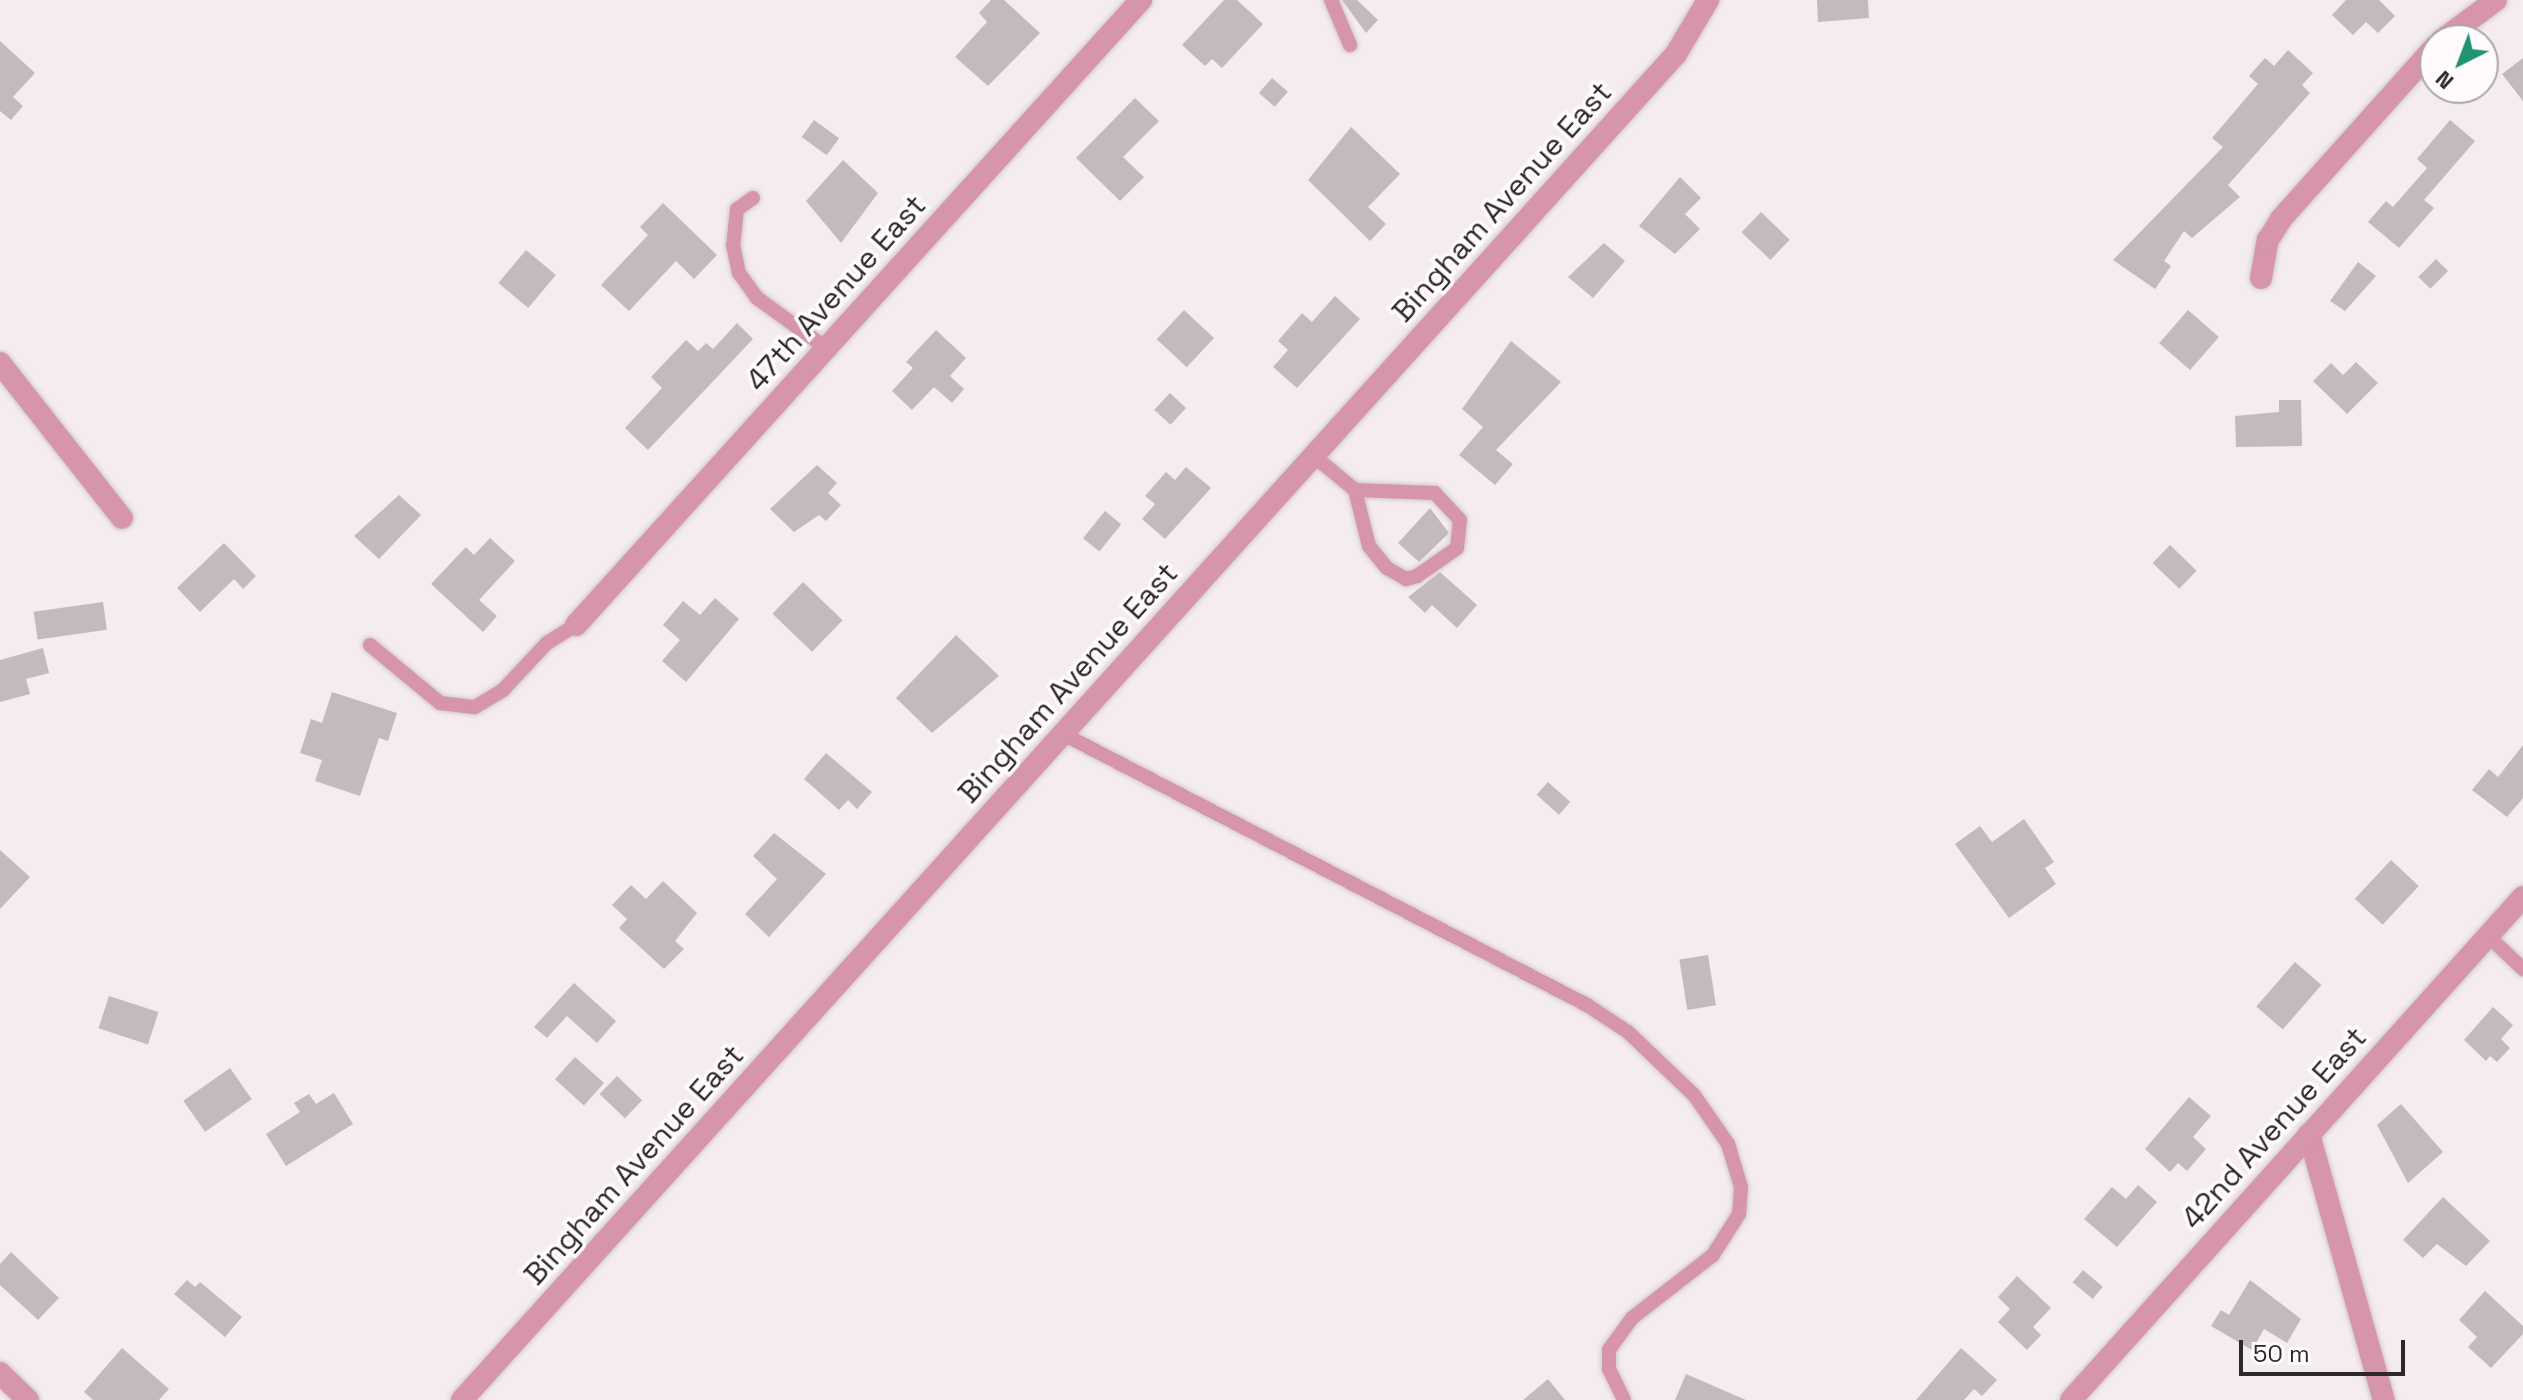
<!DOCTYPE html>
<html>
<head>
<meta charset="utf-8">
<style>
  body { margin:0 }
  #map { position:relative; width:2523px; height:1400px; overflow:hidden; background:#f5ecee; font-family:"Space Grotesk",sans-serif }
  div>[style] { position:absolute }
  [style*='--x'] { left:calc(var(--x)*1px); top:calc(var(--y)*1px); width:calc(var(--w)*1px); rotate:calc(var(--a)*1deg) }
  .building>* { inset:0; background:#c4babd; transform-origin:0 0 }
  .roads { filter:drop-shadow(0 0 2px #d1c9cb) drop-shadow(0 0 2px #d1c9cb) }
  .service>* { height:14px; margin:-7px; padding:0 7px; transform-origin:7px; border-radius:7px; background:#d695ab }
  .minor>* { height:22px; margin:-11px; padding:0 11px; transform-origin:11px; border-radius:11px; background:#d695ab }
  .tertiary>* { height:22px; margin:-11px; padding:0 11px; transform-origin:11px; border-radius:11px; background:#d695ab }
  span { translate:-50% -50%; white-space:nowrap; text-align:center; line-height:1.15; -webkit-text-stroke:7px #fffbfc; paint-order:stroke }
  .street-label { font-size:30px; color:#2d292a }
  .north { position:absolute; left:2419px; top:24px; width:80px; height:80px; box-sizing:border-box; background:#fffbfc; border:2px solid #aba7a8; border-radius:50%; rotate:222deg; font-size:22px; font-weight:700; line-height:32px; text-align:center; color:#2d292a }
  .north::after { content:''; display:block; margin:auto; width:28px; height:36px; background:#209375; clip-path:polygon(50% 0,100% 100%,50% 72%,0 100%) }
  .scale { position:absolute; left:2239px; top:1340px; width:166px; height:36px; box-sizing:border-box; border:4px solid #2d292a; border-top:0; padding-left:10px; font-size:24px; line-height:28px; white-space:nowrap; color:#2d292a; -webkit-text-stroke:6px #fffbfc; paint-order:stroke }
</style>
</head>
<body>
<div id="map">
  <div class="building">
    <i style="clip-path:polygon(991px 0,1004px 0,1040px 33px,988px 86px,955px 57px,987px 22px,979px 13px)"></i>
    <i style="clip-path:polygon(1224px 0,1237px 0,1263px 24px,1222px 68px,1212px 59px,1205px 66px,1182px 45px)"></i>
    <i style="clip-path:polygon(1342px 0,1357px 0,1378px 20px,1366px 33px)"></i>
    <i style="clip-path:polygon(1817px 0,1868px 0,1869px 18px,1818px 22px)"></i>
    <i style="clip-path:polygon(2346px 0,2379px 0,2395px 16px,2378px 33px,2366px 22px,2353px 35px,2332px 15px)"></i>
    <i style="clip-path:polygon(0 41px,35px 73px,13px 97px,23px 106px,11px 120px,0 111px)"></i>
    <i style="clip-path:polygon(2288px 50px,2313px 73px,2302px 85px,2310px 93px,2228px 185px,2240px 197px,2192px 238px,2184px 231px,2164px 261px,2171px 266px,2155px 289px,2113px 260px,2223px 147px,2212px 138px,2258px 84px,2249px 76px,2265px 58px,2274px 66px)"></i>
    <i style="clip-path:polygon(2523px 58px,2523px 101px,2502px 74px)"></i>
    <i style="left:1272px;top:78px;width:21px;height:20px;rotate:41deg"></i>
    <i style="clip-path:polygon(1135px 98px,1159px 121px,1123px 157px,1144px 177px,1120px 201px,1076px 158px)"></i>
    <i style="left:814px;top:120px;width:31px;height:21px;rotate:36deg"></i>
    <i style="clip-path:polygon(2450px 120px,2475px 141px,2424px 200px,2434px 208px,2399px 248px,2368px 222px,2386px 201px,2393px 207px,2427px 168px,2417px 159px)"></i>
    <i style="clip-path:polygon(1351px 127px,1400px 174px,1368px 207px,1386px 224px,1370px 241px,1308px 180px)"></i>
    <i style="clip-path:polygon(843px 160px,878px 193px,841px 243px,806px 201px)"></i>
    <i style="clip-path:polygon(1680px 177px,1701px 198px,1685px 214px,1700px 229px,1675px 254px,1639px 226px)"></i>
    <i style="clip-path:polygon(663px 203px,717px 255px,694px 279px,676px 261px,629px 311px,601px 285px,648px 235px,640px 227px)"></i>
    <i style="left:1761px;top:212px;width:40px;height:28px;rotate:44deg"></i>
    <i style="clip-path:polygon(1604px 243px,1625px 261px,1593px 298px,1568px 277px)"></i>
    <i style="left:526px;top:250px;width:39px;height:43px;rotate:40deg"></i>
    <i style="left:2436px;top:259px;width:17px;height:25px;rotate:45deg"></i>
    <i style="clip-path:polygon(2358px 262px,2376px 276px,2345px 311px,2330px 301px)"></i>
    <i style="clip-path:polygon(1335px 296px,1360px 319px,1297px 388px,1273px 367px,1288px 350px,1278px 341px,1302px 313px,1312px 322px)"></i>
    <i style="left:1184px;top:310px;width:41px;height:40px;rotate:43deg"></i>
    <i style="left:2188px;top:310px;width:41px;height:44px;rotate:41deg"></i>
    <i style="clip-path:polygon(737px 323px,753px 339px,648px 450px,625px 428px,662px 388px,651px 377px,686px 340px,698px 351px,706px 343px,713px 349px)"></i>
    <i style="clip-path:polygon(936px 330px,966px 358px,950px 376px,964px 389px,952px 403px,934px 387px,912px 410px,892px 391px,913px 368px,906px 362px)"></i>
    <i style="clip-path:polygon(1511px 341px,1561px 382px,1496px 450px,1513px 464px,1495px 485px,1459px 455px,1483px 427px,1462px 409px)"></i>
    <i style="clip-path:polygon(2356px 362px,2378px 383px,2347px 414px,2313px 381px,2331px 363px,2343px 375px)"></i>
    <i style="left:1170px;top:393px;width:22px;height:23px;rotate:43deg"></i>
    <i style="clip-path:polygon(2279px 400px,2301px 400px,2302px 446px,2236px 447px,2235px 416px,2279px 412px)"></i>
    <i style="clip-path:polygon(817px 465px,837px 483px,828px 493px,841px 505px,826px 521px,819px 515px,794px 532px,770px 509px)"></i>
    <i style="clip-path:polygon(1186px 467px,1211px 488px,1165px 539px,1142px 519px,1155px 504px,1145px 496px,1166px 472px,1175px 480px)"></i>
    <i style="clip-path:polygon(399px 495px,421px 515px,379px 559px,354px 536px)"></i>
    <i style="clip-path:polygon(1430px 508px,1449px 533px,1419px 562px,1398px 543px)"></i>
    <i style="left:1105px;top:511px;width:21px;height:35px;rotate:39deg"></i>
    <i style="clip-path:polygon(490px 538px,515px 561px,479px 600px,497px 616px,483px 632px,431px 584px,466px 547px,474px 555px)"></i>
    <i style="clip-path:polygon(224px 543px,256px 576px,243px 589px,234px 579px,200px 612px,177px 588px)"></i>
    <i style="left:2170px;top:545px;width:37px;height:25px;rotate:44deg"></i>
    <i style="clip-path:polygon(1440px 572px,1477px 605px,1457px 628px,1432px 605px,1425px 613px,1408px 597px)"></i>
    <i style="left:803px;top:582px;width:55px;height:44px;rotate:44deg"></i>
    <i style="clip-path:polygon(715px 598px,739px 619px,686px 682px,662px 661px,680px 640px,663px 625px,683px 601px,700px 615px)"></i>
    <i style="left:103px;top:602px;width:28px;height:70px;rotate:82deg"></i>
    <i style="clip-path:polygon(956px 635px,999px 676px,932px 733px,896px 698px)"></i>
    <i style="clip-path:polygon(43px 648px,49px 673px,26px 679px,30px 694px,0 702px,0 660px)"></i>
    <i style="clip-path:polygon(332px 692px,397px 713px,388px 741px,379px 738px,360px 796px,315px 781px,322px 760px,300px 753px,311px 719px,322px 723px)"></i>
    <i style="clip-path:polygon(2523px 745px,2523px 798px,2507px 817px,2472px 790px,2489px 769px,2498px 777px)"></i>
    <i style="clip-path:polygon(826px 753px,872px 792px,857px 809px,848px 800px,839px 810px,804px 779px)"></i>
    <i style="left:1548px;top:782px;width:30px;height:17px;rotate:42deg"></i>
    <i style="clip-path:polygon(2024px 819px,2054px 862px,2045px 868px,2056px 884px,2009px 918px,1955px 844px,1980px 826px,1992px 842px)"></i>
    <i style="clip-path:polygon(774px 833px,826px 874px,769px 937px,745px 914px,777px 879px,753px 856px)"></i>
    <i style="clip-path:polygon(0 850px,30px 877px,0 909px)"></i>
    <i style="left:2391px;top:860px;width:38px;height:53px;rotate:43deg"></i>
    <i style="clip-path:polygon(663px 881px,697px 913px,675px 941px,684px 949px,664px 969px,619px 928px,627px 919px,612px 905px,631px 885px,646px 899px)"></i>
    <i style="left:1708px;top:955px;width:51px;height:29px;rotate:81deg"></i>
    <i style="left:2295px;top:962px;width:35px;height:59px;rotate:41deg"></i>
    <i style="clip-path:polygon(574px 983px,616px 1021px,597px 1043px,567px 1016px,547px 1038px,534px 1027px)"></i>
    <i style="left:109px;top:996px;width:52px;height:34px;rotate:18deg"></i>
    <i style="clip-path:polygon(2493px 1007px,2513px 1025px,2501px 1039px,2510px 1048px,2497px 1062px,2490px 1056px,2486px 1061px,2464px 1040px)"></i>
    <i style="left:575px;top:1057px;width:39px;height:30px;rotate:42deg"></i>
    <i style="left:230px;top:1068px;width:38px;height:57px;rotate:55deg"></i>
    <i style="left:617px;top:1076px;width:35px;height:25px;rotate:44deg"></i>
    <i style="clip-path:polygon(334px 1093px,353px 1124px,286px 1166px,266px 1134px,300px 1112px,294px 1103px,309px 1094px,316px 1104px)"></i>
    <i style="clip-path:polygon(2189px 1097px,2211px 1116px,2193px 1137px,2206px 1149px,2187px 1171px,2178px 1163px,2170px 1172px,2145px 1149px)"></i>
    <i style="clip-path:polygon(2401px 1104px,2443px 1152px,2408px 1183px,2377px 1125px)"></i>
    <i style="clip-path:polygon(2138px 1185px,2157px 1202px,2117px 1247px,2084px 1219px,2112px 1187px,2126px 1199px)"></i>
    <i style="clip-path:polygon(2443px 1197px,2490px 1241px,2466px 1266px,2437px 1244px,2423px 1258px,2403px 1240px)"></i>
    <i style="clip-path:polygon(11px 1252px,59px 1298px,38px 1320px,0 1285px,0 1264px)"></i>
    <i style="left:2083px;top:1270px;width:26px;height:16px;rotate:40deg"></i>
    <i style="clip-path:polygon(2017px 1276px,2051px 1308px,2033px 1327px,2041px 1335px,2027px 1350px,1998px 1322px,2010px 1309px,1998px 1297px)"></i>
    <i style="clip-path:polygon(187px 1280px,195px 1287px,200px 1282px,242px 1317px,225px 1337px,174px 1294px)"></i>
    <i style="clip-path:polygon(2250px 1280px,2301px 1319px,2287px 1343px,2264px 1329px,2252px 1350px,2211px 1326px,2221px 1310px,2229px 1315px)"></i>
    <i style="clip-path:polygon(2485px 1291px,2523px 1326px,2523px 1334px,2491px 1368px,2468px 1347px,2477px 1337px,2459px 1320px)"></i>
    <i style="clip-path:polygon(122px 1348px,169px 1389px,159px 1400px,93px 1400px,84px 1392px)"></i>
    <i style="clip-path:polygon(1961px 1348px,1997px 1380px,1982px 1396px,1974px 1389px,1964px 1400px,1916px 1400px)"></i>
    <i style="clip-path:polygon(1686px 1374px,1746px 1400px,1675px 1400px)"></i>
    <i style="clip-path:polygon(1548px 1379px,1565px 1400px,1523px 1400px)"></i>
  </div>
  <div class="roads">
    <div class="service">
      <i style="--x:1331;--y:0;--w:49;--a:67.1"></i>
      <i style="--x:753;--y:198;--w:19;--a:145"></i>
      <i style="--x:737;--y:209;--w:36;--a:96"></i>
      <i style="--x:733;--y:245;--w:29;--a:78"></i>
      <i style="--x:739;--y:273;--w:31;--a:54"></i>
      <i style="--x:757;--y:298;--w:85;--a:35.9"></i>
      <i style="--x:1314;--y:456;--w:53;--a:39.7"></i>
      <i style="--x:1355;--y:490;--w:58;--a:76"></i>
      <i style="--x:1369;--y:546;--w:28;--a:51"></i>
      <i style="--x:1387;--y:568;--w:22;--a:30"></i>
      <i style="--x:1406;--y:579;--w:11;--a:-15"></i>
      <i style="--x:1417;--y:576;--w:49;--a:-35"></i>
      <i style="--x:1457;--y:548;--w:28;--a:-84"></i>
      <i style="--x:1460;--y:520;--w:37;--a:-133"></i>
      <i style="--x:1435;--y:493;--w:80;--a:-177.9"></i>
      <i style="--x:370;--y:645;--w:91;--a:39.6"></i>
      <i style="--x:440;--y:703;--w:35;--a:7"></i>
      <i style="--x:475;--y:707;--w:33;--a:-31"></i>
      <i style="--x:503;--y:690;--w:64;--a:-46.9"></i>
      <i style="--x:547;--y:643;--w:34;--a:-32"></i>
      <i style="--x:1063;--y:734;--w:590;--a:27.35"></i>
      <i style="--x:1587;--y:1005;--w:49;--a:33.4"></i>
      <i style="--x:1628;--y:1032;--w:91;--a:43.7"></i>
      <i style="--x:1694;--y:1095;--w:60;--a:55.2"></i>
      <i style="--x:1728;--y:1144;--w:45;--a:73.2"></i>
      <i style="--x:1741;--y:1187;--w:27;--a:94"></i>
      <i style="--x:1739;--y:1214;--w:49;--a:122.4"></i>
      <i style="--x:1713;--y:1255;--w:103;--a:142.1"></i>
      <i style="--x:1632;--y:1318;--w:39;--a:126"></i>
      <i style="--x:1609;--y:1350;--w:19;--a:90"></i>
      <i style="--x:1609;--y:1369;--w:34;--a:64"></i>
      <i style="--x:2487;--y:935;--w:50;--a:43.4"></i>
    </div>
    <div class="minor">
      <i style="--x:2442;--y:40;--w:67;--a:-36.5"></i>
      <i style="--x:2261;--y:278;--w:39;--a:-80"></i>
      <i style="--x:2268;--y:240;--w:25;--a:-58"></i>
      <i style="--x:2281;--y:219;--w:231;--a:-48.2"></i>
      <i style="--x:0;--y:363;--w:197;--a:51.8"></i>
      <i style="--x:576;--y:625;--w:843;--a:-47.89"></i>
      <i style="--x:2309;--y:1134;--w:276;--a:74.3"></i>
      <i style="--x:0;--y:1373;--w:39;--a:44"></i>
    </div>
    <div class="tertiary">
      <i style="--x:462;--y:1400;--w:1813;--a:-47.95"></i>
      <i style="--x:1676;--y:54;--w:63;--a:-59.3"></i>
      <i style="--x:2071;--y:1400;--w:676;--a:-48.06"></i>
    </div>
  </div>
  <div class="street-label">
    <span style="left:1502px;top:202px;rotate:-48deg">Bingham Avenue East</span>
    <span style="left:836px;top:293px;rotate:-48deg">47th Avenue East</span>
    <span style="left:1068px;top:683px;rotate:-48deg">Bingham Avenue East</span>
    <span style="left:2274px;top:1128px;rotate:-48deg">42nd Avenue East</span>
    <span style="left:634px;top:1165px;rotate:-48deg">Bingham Avenue East</span>
  </div>
  <div class="north">N</div>
  <div class="scale">50 m</div>
</div>
</body>
</html>
